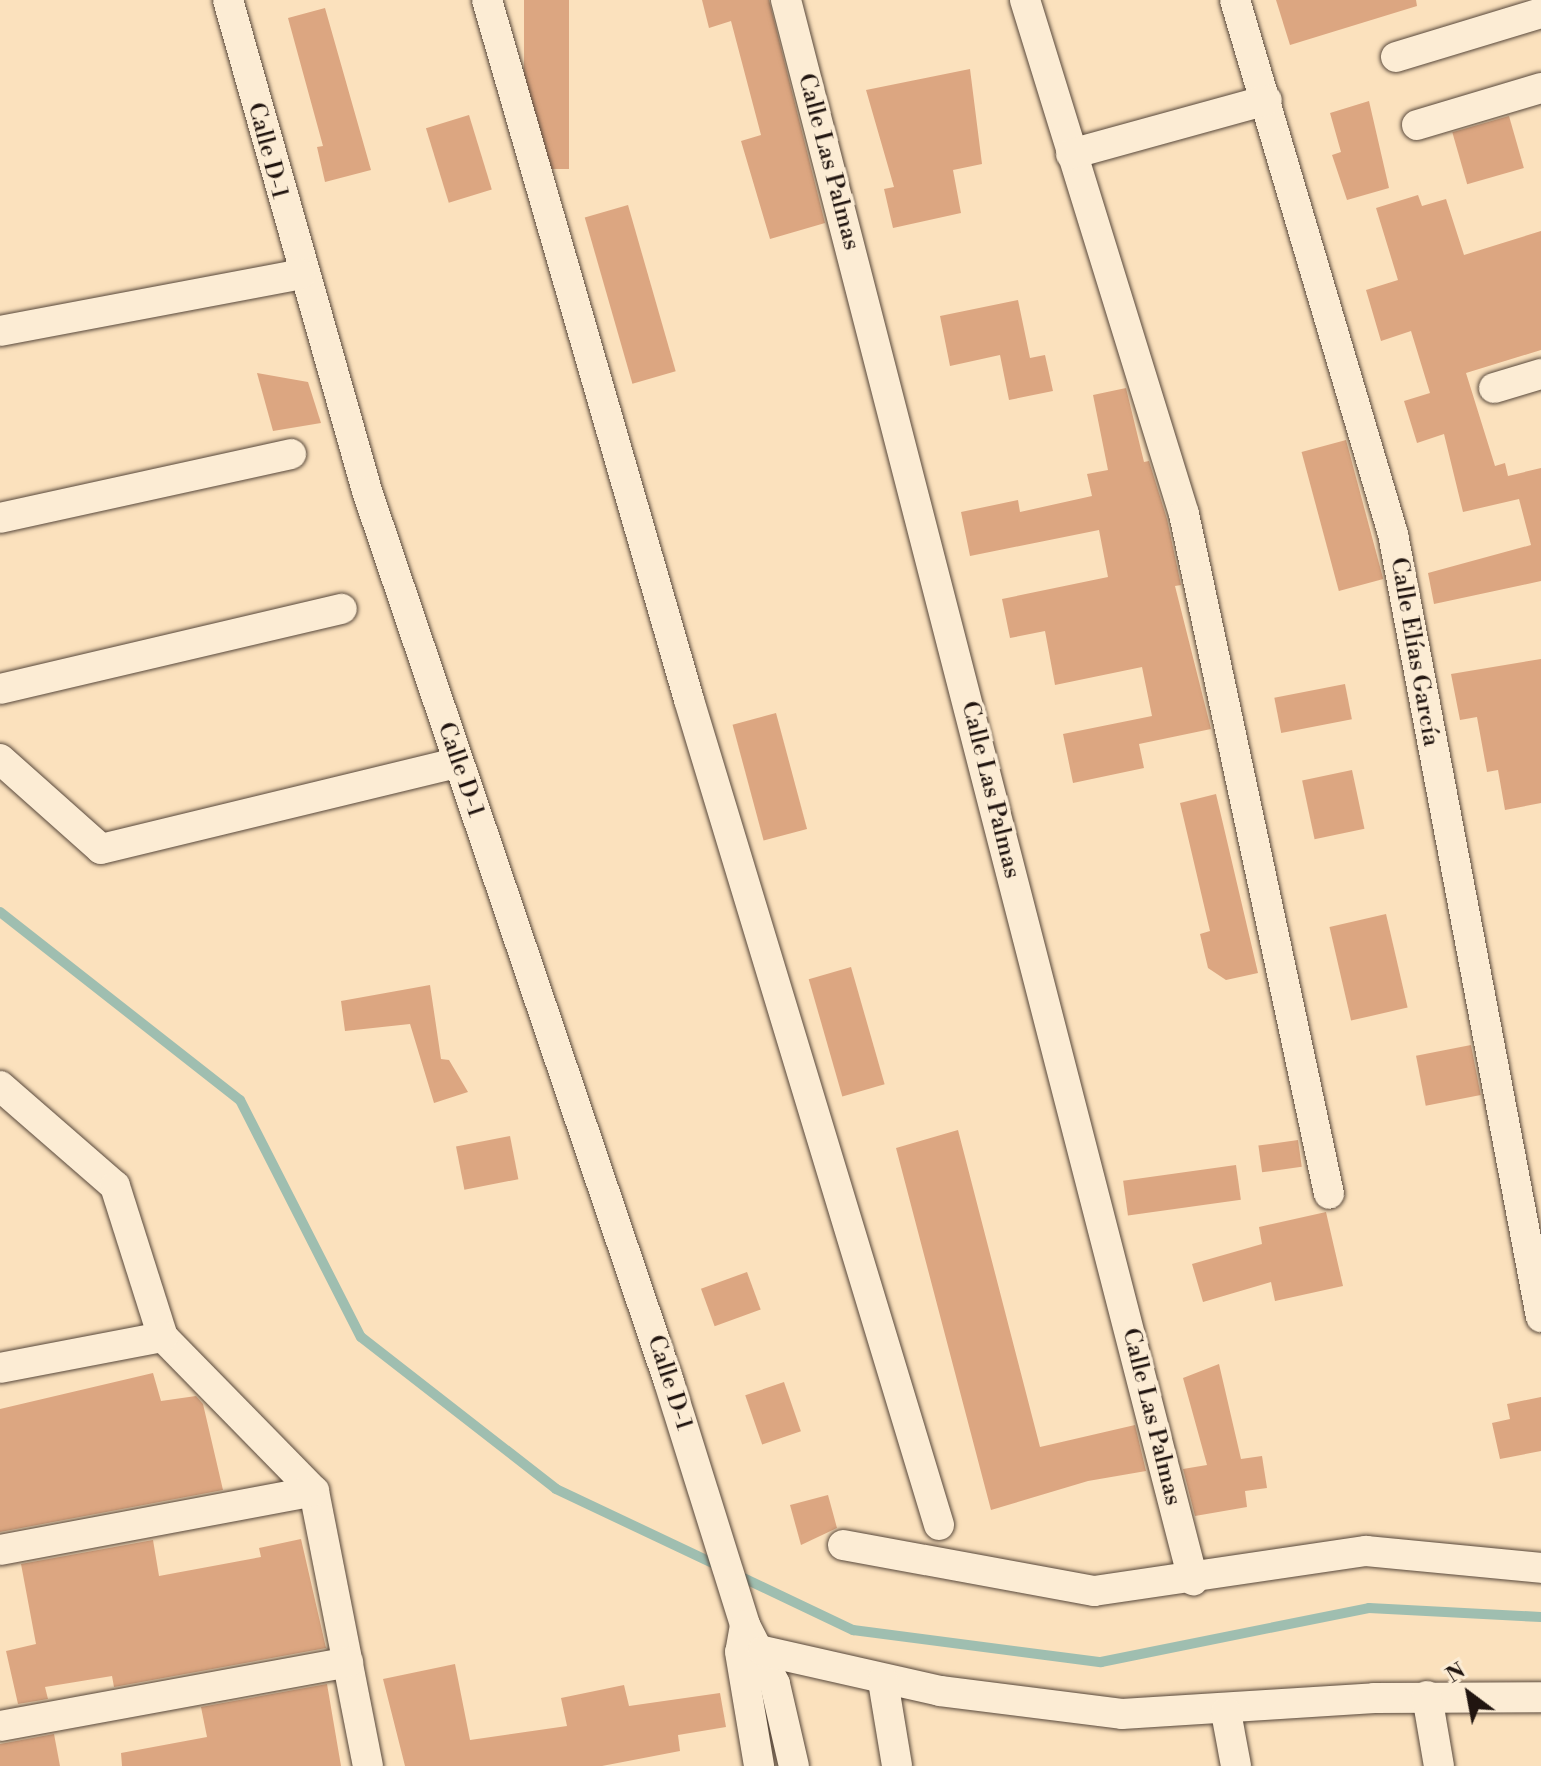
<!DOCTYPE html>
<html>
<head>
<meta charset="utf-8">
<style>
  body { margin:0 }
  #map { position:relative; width:1541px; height:1766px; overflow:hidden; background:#fbe1bd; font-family:"Libre Bodoni",serif }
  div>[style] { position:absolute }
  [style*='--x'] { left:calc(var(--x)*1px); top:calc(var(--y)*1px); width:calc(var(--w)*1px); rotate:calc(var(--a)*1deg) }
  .stream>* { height:10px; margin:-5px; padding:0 5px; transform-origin:5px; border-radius:5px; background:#9fbeb0 }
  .building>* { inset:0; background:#dca681; transform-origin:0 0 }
  .roads { filter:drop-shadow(0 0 2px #58483b) drop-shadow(0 0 2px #58483b) }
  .minor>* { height:30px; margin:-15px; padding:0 15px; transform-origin:15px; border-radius:15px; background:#fcecd4 }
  span { translate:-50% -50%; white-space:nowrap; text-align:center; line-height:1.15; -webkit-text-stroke:7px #fcecd4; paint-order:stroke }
  .street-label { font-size:24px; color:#211510 }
  .north { position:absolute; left:1429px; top:1654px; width:80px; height:80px; -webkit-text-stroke:6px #fcecd4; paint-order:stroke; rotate:328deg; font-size:22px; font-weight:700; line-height:32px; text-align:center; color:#211510 }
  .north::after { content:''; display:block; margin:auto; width:28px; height:36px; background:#211510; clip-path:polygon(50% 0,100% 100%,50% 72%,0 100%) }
</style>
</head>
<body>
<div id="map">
  <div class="stream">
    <i style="--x:0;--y:912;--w:305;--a:38.1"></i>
    <i style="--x:240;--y:1100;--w:266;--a:63"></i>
    <i style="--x:361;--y:1337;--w:247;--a:37.9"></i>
    <i style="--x:556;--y:1489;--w:183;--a:25.3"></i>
    <i style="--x:735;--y:1574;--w:131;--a:25.4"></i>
    <i style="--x:853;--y:1630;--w:250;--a:7.4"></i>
    <i style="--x:1101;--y:1662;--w:273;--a:-11.4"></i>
    <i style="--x:1369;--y:1608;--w:172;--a:3"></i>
  </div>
  <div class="building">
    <i style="left:524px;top:0;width:45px;height:169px"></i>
    <i style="clip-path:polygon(702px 0,769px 0,825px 223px,770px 239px,741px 141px,761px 135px,731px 21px,709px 28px)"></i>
    <i style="clip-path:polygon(1276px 0,1416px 0,1417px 6px,1290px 45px)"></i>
    <i style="clip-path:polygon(325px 8px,371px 170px,325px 182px,317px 147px,323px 146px,288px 18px)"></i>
    <i style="clip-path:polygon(970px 69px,982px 164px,953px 170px,961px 213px,893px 228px,884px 189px,894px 187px,866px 90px)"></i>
    <i style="clip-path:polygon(1369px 101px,1389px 188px,1347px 200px,1332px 155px,1341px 152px,1330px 113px)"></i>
    <i style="left:469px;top:115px;width:78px;height:45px;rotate:73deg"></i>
    <i style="left:1509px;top:116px;width:54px;height:59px;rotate:74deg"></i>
    <i style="clip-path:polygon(1418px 195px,1422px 206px,1446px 199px,1464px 255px,1541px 231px,1541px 350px,1466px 373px,1495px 466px,1505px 463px,1508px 476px,1541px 468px,1541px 581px,1434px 604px,1428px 573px,1531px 545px,1519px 499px,1463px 512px,1444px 434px,1417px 443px,1404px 401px,1430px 393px,1411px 331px,1381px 341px,1366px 290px,1398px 280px,1376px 208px)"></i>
    <i style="left:628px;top:205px;width:173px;height:45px;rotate:74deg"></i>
    <i style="clip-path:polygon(1018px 300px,1030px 358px,1045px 355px,1053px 391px,1009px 400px,1000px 355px,950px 366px,940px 316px)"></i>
    <i style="clip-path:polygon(257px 373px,308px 382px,321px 423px,273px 431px)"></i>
    <i style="clip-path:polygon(1126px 388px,1144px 462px,1149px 461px,1167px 519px,1181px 585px,1175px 586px,1211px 729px,1139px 744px,1144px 768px,1073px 783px,1063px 734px,1152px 716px,1142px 667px,1055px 685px,1045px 631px,1010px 638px,1002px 599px,1108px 577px,1099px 530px,970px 556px,961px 512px,1018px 500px,1020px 512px,1092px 496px,1087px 474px,1108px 470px,1093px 395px)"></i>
    <i style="left:1346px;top:440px;width:144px;height:46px;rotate:75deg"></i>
    <i style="clip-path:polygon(1541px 659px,1541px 803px,1505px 810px,1498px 770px,1487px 772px,1477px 717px,1460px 720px,1451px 674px)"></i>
    <i style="left:1345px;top:684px;width:36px;height:72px;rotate:79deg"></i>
    <i style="left:776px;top:713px;width:120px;height:45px;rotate:75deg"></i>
    <i style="left:1352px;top:770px;width:60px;height:51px;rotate:78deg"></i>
    <i style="clip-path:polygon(1216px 794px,1258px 973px,1226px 980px,1208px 968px,1200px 934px,1210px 931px,1180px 803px)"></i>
    <i style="left:1386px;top:914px;width:96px;height:58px;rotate:77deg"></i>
    <i style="left:851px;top:967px;width:122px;height:44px;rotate:74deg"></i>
    <i style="clip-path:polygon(430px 985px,441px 1059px,449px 1060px,468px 1092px,434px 1103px,410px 1024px,345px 1031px,341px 1001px)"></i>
    <i style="left:1471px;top:1045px;width:51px;height:56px;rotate:79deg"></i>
    <i style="clip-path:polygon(958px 1130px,1040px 1447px,1135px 1425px,1146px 1471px,1088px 1481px,991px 1510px,896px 1148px)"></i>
    <i style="left:510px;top:1136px;width:44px;height:55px;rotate:79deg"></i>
    <i style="left:1298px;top:1140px;width:27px;height:40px;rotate:82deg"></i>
    <i style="left:1236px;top:1165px;width:35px;height:114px;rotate:82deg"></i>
    <i style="clip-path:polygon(1326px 1212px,1343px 1286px,1275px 1301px,1271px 1282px,1203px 1302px,1192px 1264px,1262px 1244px,1259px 1227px)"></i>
    <i style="left:747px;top:1272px;width:40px;height:49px;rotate:70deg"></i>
    <i style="clip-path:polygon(1219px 1364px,1241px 1459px,1262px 1456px,1267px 1488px,1245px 1491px,1247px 1507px,1195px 1516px,1183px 1469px,1207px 1465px,1183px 1378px)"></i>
    <i style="clip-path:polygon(153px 1373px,161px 1401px,196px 1396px,203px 1404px,223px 1490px,0 1532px,0 1409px)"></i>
    <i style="left:784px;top:1382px;width:52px;height:41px;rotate:71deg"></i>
    <i style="clip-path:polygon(1541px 1397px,1541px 1451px,1500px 1459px,1492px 1423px,1510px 1419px,1507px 1404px)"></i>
    <i style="clip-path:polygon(828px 1495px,837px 1528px,801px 1545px,790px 1505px)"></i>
    <i style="clip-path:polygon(301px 1539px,326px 1648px,114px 1687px,112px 1676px,45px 1687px,48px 1699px,18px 1704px,6px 1651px,36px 1644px,21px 1564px,153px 1540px,159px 1576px,261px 1557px,259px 1548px)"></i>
    <i style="clip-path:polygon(455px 1664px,470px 1740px,567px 1726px,561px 1698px,624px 1685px,629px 1706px,720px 1693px,726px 1727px,678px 1735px,680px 1751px,602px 1766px,405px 1766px,383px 1679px)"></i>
    <i style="clip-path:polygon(327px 1684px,341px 1766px,122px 1766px,121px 1753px,207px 1737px,201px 1707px)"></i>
    <i style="clip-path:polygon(54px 1734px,60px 1766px,0 1766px,0 1744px)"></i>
  </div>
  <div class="roads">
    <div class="minor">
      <i style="--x:228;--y:0;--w:510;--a:74.19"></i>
      <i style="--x:367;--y:491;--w:941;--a:71.28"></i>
      <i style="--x:669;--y:1382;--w:255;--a:72.6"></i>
      <i style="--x:745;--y:1625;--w:66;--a:63"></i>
      <i style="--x:775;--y:1684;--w:84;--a:77"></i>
      <i style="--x:487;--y:0;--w:729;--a:73.9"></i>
      <i style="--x:689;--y:700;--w:862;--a:73.14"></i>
      <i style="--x:786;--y:0;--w:1632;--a:75.55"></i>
      <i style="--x:1025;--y:0;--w:538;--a:72.81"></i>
      <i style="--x:1184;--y:514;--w:695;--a:77.96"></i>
      <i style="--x:1235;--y:0;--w:557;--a:73.52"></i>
      <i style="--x:1393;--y:534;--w:797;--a:79.3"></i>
      <i style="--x:1396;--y:57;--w:152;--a:-16.9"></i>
      <i style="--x:1417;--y:125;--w:129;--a:-16.6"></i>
      <i style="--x:1071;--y:154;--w:203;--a:-15.4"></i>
      <i style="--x:0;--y:331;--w:306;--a:-10.7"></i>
      <i style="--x:1494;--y:388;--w:49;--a:-16.6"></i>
      <i style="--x:0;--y:518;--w:298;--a:-12.4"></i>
      <i style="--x:0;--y:689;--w:351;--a:-13.2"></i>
      <i style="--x:0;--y:759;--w:135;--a:41.7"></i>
      <i style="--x:101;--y:849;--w:366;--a:-13.6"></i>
      <i style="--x:0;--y:1086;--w:152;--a:41"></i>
      <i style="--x:115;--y:1186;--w:158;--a:72.4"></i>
      <i style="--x:163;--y:1337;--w:216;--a:45.6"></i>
      <i style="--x:314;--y:1491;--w:280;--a:78.9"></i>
      <i style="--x:0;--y:1368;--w:166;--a:-10.8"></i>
      <i style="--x:843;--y:1545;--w:255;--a:10.4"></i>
      <i style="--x:1094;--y:1591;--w:275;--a:-8.4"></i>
      <i style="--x:1366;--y:1551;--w:176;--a:5.5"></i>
      <i style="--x:0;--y:1550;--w:319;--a:-10.6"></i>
      <i style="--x:745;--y:1625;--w:27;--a:100"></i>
      <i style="--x:740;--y:1652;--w:116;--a:80.5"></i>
      <i style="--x:763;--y:1651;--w:181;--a:12.7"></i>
      <i style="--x:940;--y:1691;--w:183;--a:7.2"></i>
      <i style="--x:1122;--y:1714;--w:253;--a:-3.6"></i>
      <i style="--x:1374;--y:1698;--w:167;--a:-0.3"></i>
      <i style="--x:883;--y:1681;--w:86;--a:80.6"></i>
      <i style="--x:1427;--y:1696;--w:71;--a:80.3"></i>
      <i style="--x:1226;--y:1712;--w:55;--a:79.5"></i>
      <i style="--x:0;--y:1726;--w:354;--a:-10.4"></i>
    </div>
  </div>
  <div class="street-label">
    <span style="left:267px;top:151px;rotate:75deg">Calle D-1</span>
    <span style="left:828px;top:162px;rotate:75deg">Calle Las Palmas</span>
    <span style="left:1414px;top:652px;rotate:80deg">Calle Elías García</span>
    <span style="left:460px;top:770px;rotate:71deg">Calle D-1</span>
    <span style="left:990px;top:790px;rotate:76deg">Calle Las Palmas</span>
    <span style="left:669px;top:1383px;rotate:72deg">Calle D-1</span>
    <span style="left:1151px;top:1417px;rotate:76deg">Calle Las Palmas</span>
  </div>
  <div class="north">N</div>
</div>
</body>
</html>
